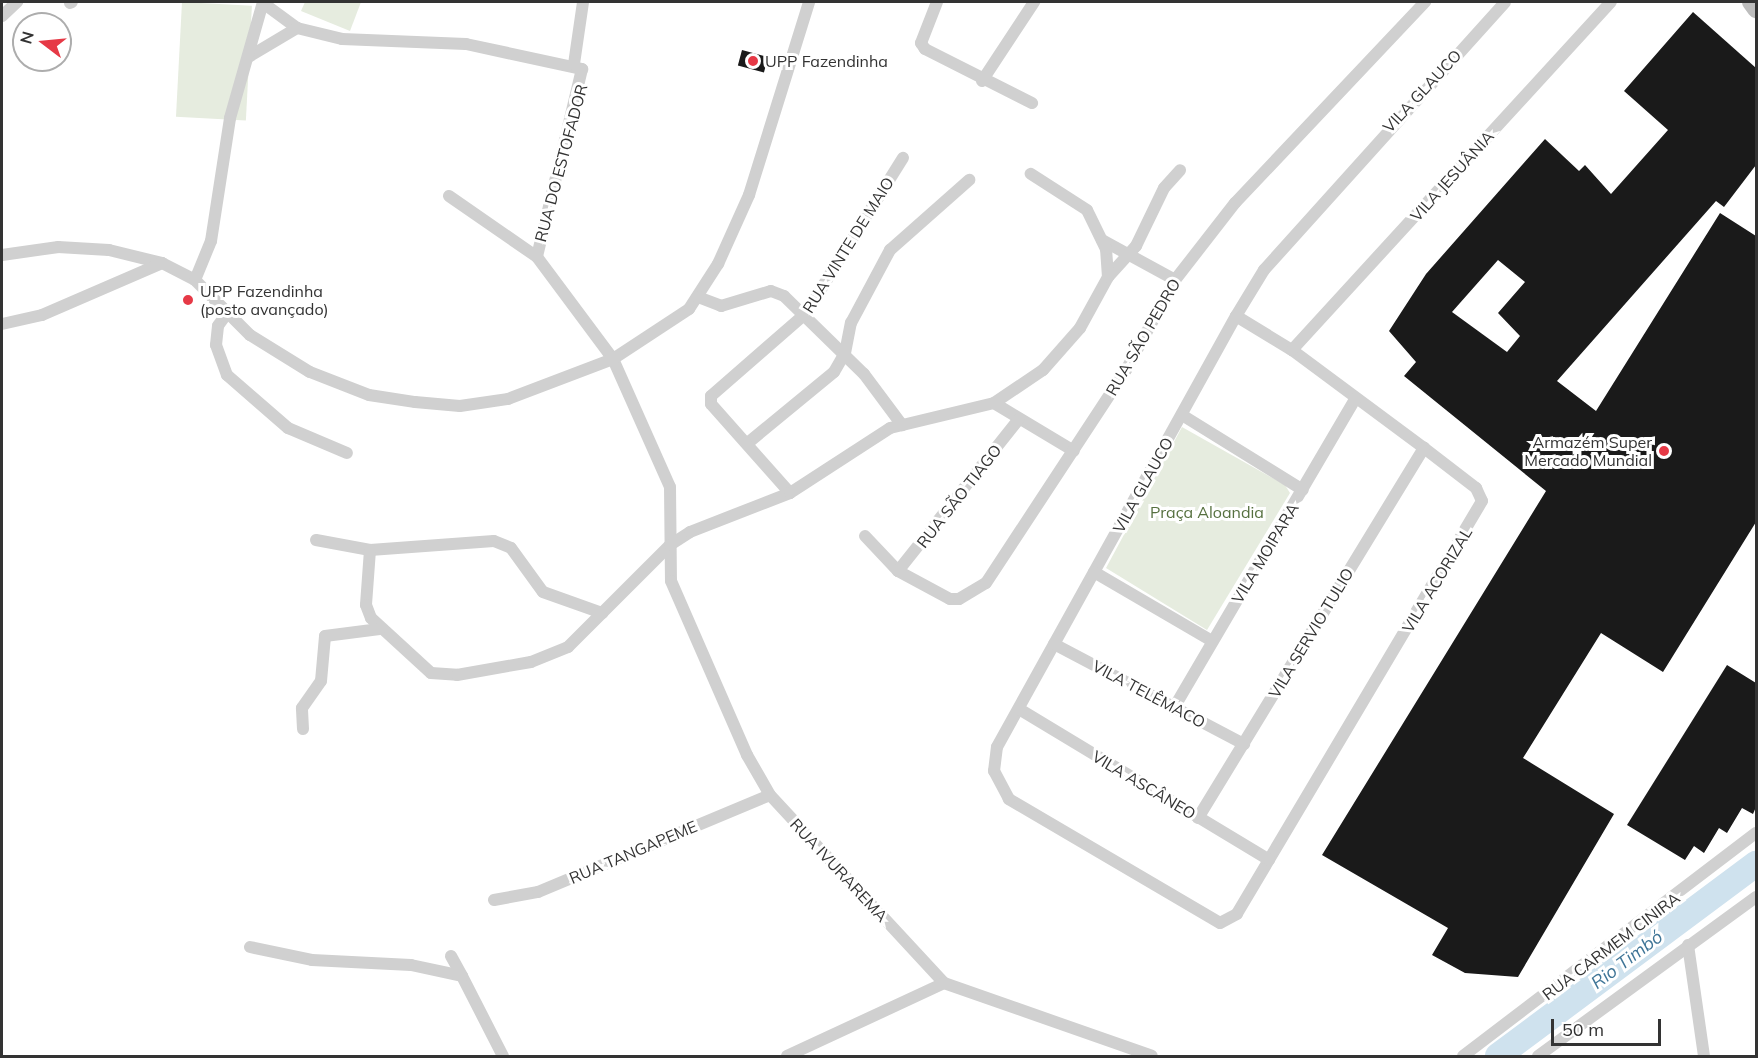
<!DOCTYPE html>
<html>
<head>
<meta charset="utf-8">
<style>
  body { margin:0 }
  #map { position:relative; width:1758px; height:1058px; overflow:hidden; background:#fff; font-family:Mulish,sans-serif }
  div>[style] { position:absolute }
  [style*='--x'] { left:calc(var(--x)*1px); top:calc(var(--y)*1px); width:calc(var(--w)*1px); rotate:calc(var(--a)*1deg) }
  .green>* { inset:0; background:#e6ecdf; transform-origin:0 0 }
  .river>* { height:26px; margin:-13px; padding:0 13px; transform-origin:13px; border-radius:13px; background:#cfe2ee }
  .building>* { inset:0; background:#1a1a1a; transform-origin:0 0 }
  .street>* { height:12px; margin:-6px; padding:0 6px; transform-origin:6px; border-radius:6px; background:#d0d0d0 }
  .secondary>* { height:18px; margin:-9px; padding:0 9px; transform-origin:9px; border-radius:9px; background:#bdbdbd }
  .dots>* { width:16px; height:16px; translate:-50% -50%; box-sizing:border-box; border:3px solid #fff; border-radius:50% }
  span { translate:-50% -50%; white-space:nowrap; text-align:center; line-height:1.15; -webkit-text-stroke:6px #fff; paint-order:stroke }
  .poi-label { font-size:16px; color:#333 }
  .left { translate:0 -50%; text-align:left }
  .right { translate:-100% -50%; text-align:right }
  .street-label { font-size:16px; color:#333 }
  .park-label { font-size:16px; color:#56703f }
  .water-label { font-size:18px; color:#3f7597; font-style:italic }
  .frame { position:absolute; inset:0; border:3px solid #333; pointer-events:none }
  .north { position:absolute; left:12px; top:12px; width:60px; height:60px; box-sizing:border-box; background:#fff; border:2px solid #adadad; border-radius:50%; rotate:286deg; font-size:16px; font-weight:700; line-height:24px; text-align:center; color:#333 }
  .north::after { content:''; display:block; margin:auto; width:21px; height:27px; background:#e63946; clip-path:polygon(50% 0,100% 100%,50% 72%,0 100%) }
  .scale { position:absolute; left:1551px; top:1019px; width:110px; height:27px; box-sizing:border-box; border:3px solid #333; border-top:0; padding-left:8px; font-size:18px; line-height:21px; white-space:nowrap; color:#333; -webkit-text-stroke:4px #fff; paint-order:stroke }
</style>
</head>
<body>
<div id="map">
  <div class="green">
    <i style="left:182px;top:2px;width:70px;height:115px;rotate:3deg"></i>
    <i style="clip-path:polygon(305px 2px,361px 2px,350px 31px,301px 11px)"></i>
    <i style="clip-path:polygon(1182px 427px,1285px 485px,1290px 493px,1207px 630px,1106px 568px)"></i>
  </div>
  <div class="river">
    <i style="--x:1498;--y:1056;--w:322;--a:-36.7"></i>
  </div>
  <div class="building">
    <i style="clip-path:polygon(evenodd,1693px 12px,1756px 68px,1756px 165px,1724px 207px,1716px 201px,1557px 381px,1596px 411px,1720px 213px,1756px 236px,1756px 522px,1663px 672px,1601px 633px,1523px 758px,1614px 814px,1518px 977px,1465px 973px,1432px 955px,1448px 928px,1322px 855px,1546px 491px,1404px 376px,1416px 362px,1389px 331px,1426px 274px,1545px 139px,1579px 171px,1585px 165px,1611px 194px,1668px 130px,1624px 91px,1693px 12px,1498px 260px,1525px 282px,1498px 313px,1520px 336px,1507px 352px,1452px 312px,1498px 260px)"></i>
    <i style="left:742px;top:50px;width:27px;height:16px;rotate:15deg"></i>
    <i style="clip-path:polygon(1727px 665px,1756px 683px,1756px 807px,1753px 814px,1742px 808px,1727px 833px,1719px 828px,1704px 853px,1694px 846px,1685px 860px,1627px 825px)"></i>
  </div>
  <div class="street">
    <i style="--x:937;--y:2;--w:44;--a:111.3"></i>
    <i style="--x:921;--y:43;--w:7;--a:56"></i>
    <i style="--x:925;--y:49;--w:120;--a:26.8"></i>
    <i style="--x:70;--y:3;--w:2;--a:-27"></i>
    <i style="--x:263;--y:3;--w:42;--a:36.3"></i>
    <i style="--x:297;--y:28;--w:46;--a:13.7"></i>
    <i style="--x:342;--y:39;--w:124;--a:2.3"></i>
    <i style="--x:466;--y:44;--w:119;--a:12.2"></i>
    <i style="--x:582;--y:69;--w:193;--a:103.5"></i>
    <i style="--x:2;--y:16;--w:21;--a:-43"></i>
    <i style="--x:250;--y:56;--w:55;--a:-30.8"></i>
    <i style="--x:574;--y:64;--w:63;--a:-81.7"></i>
    <i style="--x:982;--y:81;--w:95;--a:-56.6"></i>
    <i style="--x:449;--y:196;--w:107;--a:34.7"></i>
    <i style="--x:537;--y:257;--w:127;--a:53.3"></i>
    <i style="--x:613;--y:359;--w:140;--a:66"></i>
    <i style="--x:670;--y:487;--w:94;--a:89.4"></i>
    <i style="--x:671;--y:581;--w:190;--a:66.4"></i>
    <i style="--x:747;--y:755;--w:46;--a:60.1"></i>
    <i style="--x:770;--y:795;--w:256;--a:47.2"></i>
    <i style="--x:944;--y:983;--w:220;--a:19.3"></i>
    <i style="--x:1102;--y:240;--w:83;--a:28.7"></i>
    <i style="--x:2;--y:255;--w:57;--a:-8.1"></i>
    <i style="--x:58;--y:247;--w:51;--a:3.4"></i>
    <i style="--x:109;--y:250;--w:55;--a:13.8"></i>
    <i style="--x:162;--y:263;--w:37;--a:27"></i>
    <i style="--x:195;--y:280;--w:78;--a:45"></i>
    <i style="--x:250;--y:335;--w:70;--a:31.7"></i>
    <i style="--x:310;--y:372;--w:63;--a:21.3"></i>
    <i style="--x:369;--y:395;--w:47;--a:8.7"></i>
    <i style="--x:415;--y:402;--w:45;--a:5.1"></i>
    <i style="--x:460;--y:406;--w:49;--a:-8.3"></i>
    <i style="--x:508;--y:399;--w:112;--a:-20.9"></i>
    <i style="--x:613;--y:359;--w:91;--a:-33.3"></i>
    <i style="--x:689;--y:309;--w:54;--a:-57.2"></i>
    <i style="--x:718;--y:264;--w:76;--a:-65.8"></i>
    <i style="--x:749;--y:195;--w:202;--a:-72.7"></i>
    <i style="--x:1108;--y:277;--w:42;--a:-47.9"></i>
    <i style="--x:1136;--y:246;--w:64;--a:-64.2"></i>
    <i style="--x:1164;--y:188;--w:24;--a:-48"></i>
    <i style="--x:195;--y:280;--w:42;--a:-67.7"></i>
    <i style="--x:211;--y:241;--w:124;--a:-81.2"></i>
    <i style="--x:230;--y:118;--w:121;--a:-74.1"></i>
    <i style="--x:698;--y:297;--w:25;--a:21"></i>
    <i style="--x:721;--y:306;--w:52;--a:-16.7"></i>
    <i style="--x:771;--y:291;--w:14;--a:21"></i>
    <i style="--x:784;--y:296;--w:112;--a:44.3"></i>
    <i style="--x:864;--y:374;--w:64;--a:53.3"></i>
    <i style="--x:228;--y:312;--w:17;--a:126"></i>
    <i style="--x:218;--y:326;--w:19;--a:96"></i>
    <i style="--x:216;--y:345;--w:32;--a:70"></i>
    <i style="--x:227;--y:375;--w:81;--a:41"></i>
    <i style="--x:288;--y:428;--w:64;--a:23"></i>
    <i style="--x:1236;--y:316;--w:66;--a:31.3"></i>
    <i style="--x:1292;--y:350;--w:164;--a:36.6"></i>
    <i style="--x:1424;--y:448;--w:66;--a:37.6"></i>
    <i style="--x:1476;--y:488;--w:14;--a:65"></i>
    <i style="--x:1482;--y:501;--w:480;--a:120.7"></i>
    <i style="--x:1237;--y:914;--w:19;--a:152"></i>
    <i style="--x:1220;--y:923;--w:245;--a:-149.6"></i>
    <i style="--x:1009;--y:799;--w:32;--a:-118"></i>
    <i style="--x:994;--y:771;--w:24;--a:-83"></i>
    <i style="--x:997;--y:747;--w:493;--a:-61"></i>
    <i style="--x:1236;--y:316;--w:54;--a:-58.7"></i>
    <i style="--x:1264;--y:270;--w:360;--a:-48"></i>
    <i style="--x:2;--y:324;--w:41;--a:-12.7"></i>
    <i style="--x:42;--y:315;--w:131;--a:-23.4"></i>
    <i style="--x:1292;--y:350;--w:472;--a:-47.5"></i>
    <i style="--x:994;--y:403;--w:93;--a:31"></i>
    <i style="--x:1182;--y:415;--w:142;--a:31.8"></i>
    <i style="--x:749;--y:442;--w:110;--a:-39.5"></i>
    <i style="--x:834;--y:372;--w:22;--a:-60"></i>
    <i style="--x:845;--y:353;--w:31;--a:-79"></i>
    <i style="--x:851;--y:323;--w:83;--a:-61.9"></i>
    <i style="--x:890;--y:250;--w:106;--a:-41.5"></i>
    <i style="--x:790;--y:493;--w:119;--a:-131.6"></i>
    <i style="--x:711;--y:404;--w:8;--a:-90"></i>
    <i style="--x:711;--y:396;--w:126;--a:-41.1"></i>
    <i style="--x:806;--y:313;--w:183;--a:-58"></i>
    <i style="--x:865;--y:536;--w:48;--a:46.7"></i>
    <i style="--x:898;--y:571;--w:59;--a:28.3"></i>
    <i style="--x:950;--y:599;--w:9;--a:0"></i>
    <i style="--x:959;--y:599;--w:31;--a:-31"></i>
    <i style="--x:986;--y:583;--w:255;--a:-56.7"></i>
    <i style="--x:1126;--y:370;--w:102;--a:-61.4"></i>
    <i style="--x:1175;--y:280;--w:98;--a:-52.1"></i>
    <i style="--x:1235;--y:203;--w:277;--a:-46.6"></i>
    <i style="--x:316;--y:540;--w:55;--a:10.5"></i>
    <i style="--x:370;--y:550;--w:124;--a:-4.2"></i>
    <i style="--x:494;--y:541;--w:18;--a:22"></i>
    <i style="--x:511;--y:548;--w:54;--a:54"></i>
    <i style="--x:543;--y:592;--w:63;--a:19.6"></i>
    <i style="--x:370;--y:550;--w:55;--a:94.2"></i>
    <i style="--x:366;--y:605;--w:14;--a:69"></i>
    <i style="--x:371;--y:618;--w:81;--a:42.5"></i>
    <i style="--x:431;--y:673;--w:26;--a:4"></i>
    <i style="--x:457;--y:675;--w:75;--a:-10"></i>
    <i style="--x:531;--y:662;--w:40;--a:-22"></i>
    <i style="--x:568;--y:647;--w:144;--a:-45"></i>
    <i style="--x:670;--y:545;--w:24;--a:-33"></i>
    <i style="--x:690;--y:532;--w:107;--a:-21.3"></i>
    <i style="--x:790;--y:493;--w:119;--a:-33"></i>
    <i style="--x:890;--y:428;--w:107;--a:-13.5"></i>
    <i style="--x:994;--y:403;--w:59;--a:-34"></i>
    <i style="--x:1043;--y:370;--w:56;--a:-48.6"></i>
    <i style="--x:1080;--y:328;--w:58;--a:-61.2"></i>
    <i style="--x:1108;--y:277;--w:28;--a:-94"></i>
    <i style="--x:1106;--y:249;--w:43;--a:-116"></i>
    <i style="--x:1087;--y:210;--w:67;--a:-147.3"></i>
    <i style="--x:898;--y:571;--w:193;--a:-51.5"></i>
    <i style="--x:1094;--y:572;--w:137;--a:30.3"></i>
    <i style="--x:1054;--y:644;--w:215;--a:27.8"></i>
    <i style="--x:1175;--y:706;--w:356;--a:-59.6"></i>
    <i style="--x:1019;--y:709;--w:292;--a:31.1"></i>
    <i style="--x:303;--y:729;--w:21;--a:-93"></i>
    <i style="--x:302;--y:708;--w:33;--a:-55"></i>
    <i style="--x:321;--y:681;--w:45;--a:-84.9"></i>
    <i style="--x:325;--y:636;--w:55;--a:-7.3"></i>
    <i style="--x:1198;--y:818;--w:434;--a:-58.6"></i>
    <i style="--x:494;--y:900;--w:45;--a:-10.3"></i>
    <i style="--x:538;--y:892;--w:251;--a:-22.7"></i>
    <i style="--x:1688;--y:945;--w:112;--a:81.8"></i>
    <i style="--x:250;--y:947;--w:63;--a:11.8"></i>
    <i style="--x:312;--y:960;--w:99;--a:2.9"></i>
    <i style="--x:411;--y:965;--w:52;--a:12.2"></i>
    <i style="--x:462;--y:976;--w:90;--a:62.9"></i>
    <i style="--x:451;--y:956;--w:23;--a:61"></i>
    <i style="--x:787;--y:1056;--w:173;--a:-24.9"></i>
    <i style="--x:1463;--y:1056;--w:368;--a:-37.3"></i>
    <i style="--x:1538;--y:1056;--w:270;--a:-36.1"></i>
  </div>
  <div class="secondary">
    <i style="--x:1751;--y:2;--w:9;--a:54"></i>
  </div>
  <div class="dots">
    <i style="left:753px;top:61px;background:#e63946"></i>
    <i style="left:188px;top:300px;background:#e63946"></i>
    <i style="left:1664px;top:451px;background:#e63946"></i>
  </div>
  <div class="poi-label">
    <span class="left" style="left:765px;top:61px">UPP Fazendinha</span>
    <span class="left" style="left:200px;top:300px">UPP Fazendinha<br>(posto avançado)</span>
    <span class="right" style="left:1652px;top:451px">Armazém Super<br>Mercado Mundial</span>
  </div>
  <div class="street-label">
    <span style="left:1422px;top:91px;rotate:-47deg">VILA GLAUCO</span>
    <span style="left:561px;top:163px;rotate:-75deg">RUA DO ESTOFADOR</span>
    <span style="left:1452px;top:176px;rotate:-48deg">VILA JESUÂNIA</span>
    <span style="left:848px;top:245px;rotate:-58deg">RUA VINTE DE MAIO</span>
    <span style="left:1143px;top:337px;rotate:-60deg">RUA SÃO PEDRO</span>
    <span style="left:1143px;top:485px;rotate:-61deg">VILA GLAUCO</span>
    <span style="left:959px;top:496px;rotate:-52deg">RUA SÃO TIAGO</span>
    <span style="left:1265px;top:553px;rotate:-59deg">VILA MOIPARA</span>
    <span style="left:1437px;top:580px;rotate:-59deg">VILA ACORIZAL</span>
    <span style="left:1311px;top:633px;rotate:-59deg">VILA SERVIO TULIO</span>
    <span style="left:1149px;top:694px;rotate:28deg">VILA TELÊMACO</span>
    <span style="left:1144px;top:785px;rotate:31deg">VILA ASCÂNEO</span>
    <span style="left:633px;top:852px;rotate:-23deg">RUA TANGAPEME</span>
    <span style="left:839px;top:870px;rotate:47deg">RUA IVURAREMA</span>
    <span style="left:1611px;top:946px;rotate:-37deg">RUA CARMEM CINIRA</span>
  </div>
  <div class="park-label">
    <span style="left:1207px;top:512px">Praça Aloandia</span>
  </div>
  <div class="water-label">
    <span style="left:1627px;top:960px;rotate:-37deg">Rio Timbó</span>
  </div>
  <div class="frame"></div>
  <div class="north">N</div>
  <div class="scale">50 m</div>
</div>
</body>
</html>
